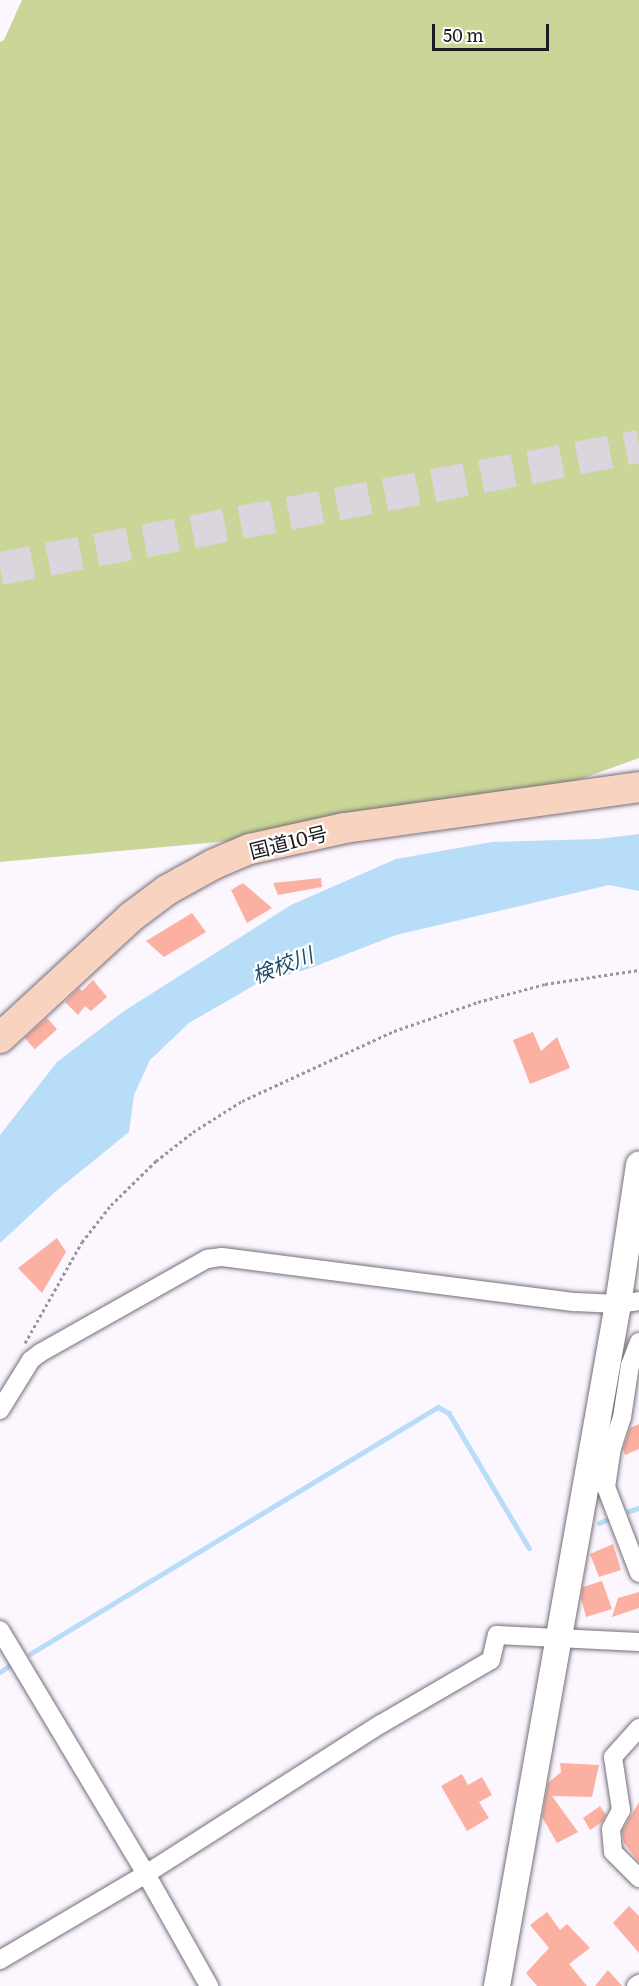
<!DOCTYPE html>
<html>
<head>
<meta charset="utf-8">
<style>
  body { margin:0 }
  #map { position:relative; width:639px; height:1986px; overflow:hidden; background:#fcf6ff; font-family:Literata,"Noto Sans JP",serif }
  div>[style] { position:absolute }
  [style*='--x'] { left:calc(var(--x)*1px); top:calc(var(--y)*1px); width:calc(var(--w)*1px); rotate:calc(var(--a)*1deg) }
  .green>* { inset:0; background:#cad697 }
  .water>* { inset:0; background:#b7ddf9 }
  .stream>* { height:4.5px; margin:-2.25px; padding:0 2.25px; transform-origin:2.25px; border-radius:2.25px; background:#b7ddf9 }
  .building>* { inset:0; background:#fcb0a1; transform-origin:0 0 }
  .motorway-tunnel>* { height:33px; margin-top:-16.5px; transform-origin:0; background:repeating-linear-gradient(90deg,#dbd5de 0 33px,transparent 0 49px) }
  .path>* { height:3px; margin-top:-1.5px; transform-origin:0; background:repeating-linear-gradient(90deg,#9b969d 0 3px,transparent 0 6px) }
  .roads { filter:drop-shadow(0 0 2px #766f79) drop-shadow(0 0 2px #766f79) }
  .minor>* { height:18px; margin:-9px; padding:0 9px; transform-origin:9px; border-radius:9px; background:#fff }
  .secondary>* { height:26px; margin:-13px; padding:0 13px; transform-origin:13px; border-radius:13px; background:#fff }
  .trunk>* { height:30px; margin:-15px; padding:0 15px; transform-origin:15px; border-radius:15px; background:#f8d4c0 }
  span { translate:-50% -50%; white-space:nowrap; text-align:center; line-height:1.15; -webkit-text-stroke:4.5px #fff; paint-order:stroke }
  .street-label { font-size:20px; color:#1e1b20 }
  .water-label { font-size:21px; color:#1c4d6b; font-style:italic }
  .scale { position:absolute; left:432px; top:24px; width:117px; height:27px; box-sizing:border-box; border:3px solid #1e1b20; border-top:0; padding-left:8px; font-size:18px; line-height:21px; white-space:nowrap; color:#1e1b20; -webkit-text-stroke:4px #fff; paint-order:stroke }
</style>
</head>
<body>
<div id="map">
  <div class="green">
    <i style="clip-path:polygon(22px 0,639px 0,639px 758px,564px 785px,315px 833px,0 862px,0 42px,4px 40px)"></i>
  </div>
  <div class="water">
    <i style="clip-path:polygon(639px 834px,639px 891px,609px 885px,396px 935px,308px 969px,258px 983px,189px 1023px,150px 1060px,134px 1095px,129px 1132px,55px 1192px,0 1243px,0 1135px,57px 1062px,124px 1011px,291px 905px,396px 859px,492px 842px,598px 839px)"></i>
  </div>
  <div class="stream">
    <i style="--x:629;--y:1511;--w:10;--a:-17"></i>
    <i style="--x:599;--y:1523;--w:16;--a:-22"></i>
    <i style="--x:30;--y:1654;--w:477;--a:-31.2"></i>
    <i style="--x:438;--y:1407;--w:13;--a:29"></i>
    <i style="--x:449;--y:1413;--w:157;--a:59.3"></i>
    <i style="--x:0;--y:1672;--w:14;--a:-34"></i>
  </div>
  <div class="building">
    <i style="clip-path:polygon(321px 878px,322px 887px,278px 895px,273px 883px)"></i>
    <i style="clip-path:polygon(243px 883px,272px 908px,247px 923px,231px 890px)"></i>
    <i style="clip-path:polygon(192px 913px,206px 932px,164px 957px,146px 941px)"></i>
    <i style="clip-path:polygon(93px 980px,107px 997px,91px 1011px,85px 1006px,78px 1015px,65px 1002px,79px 988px,82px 991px)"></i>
    <i style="left:47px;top:1018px;width:15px;height:30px;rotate:48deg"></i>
    <i style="clip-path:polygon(533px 1032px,541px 1051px,557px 1037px,570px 1068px,530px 1084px,513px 1040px)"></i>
    <i style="clip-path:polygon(57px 1238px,66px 1252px,42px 1293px,18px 1268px)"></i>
    <i style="clip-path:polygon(639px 1424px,639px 1449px,625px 1455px,623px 1449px,630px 1428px)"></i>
    <i style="clip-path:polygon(613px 1544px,621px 1570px,599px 1577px,590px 1554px)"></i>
    <i style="clip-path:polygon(602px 1581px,612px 1609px,586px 1617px,581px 1598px,583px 1587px)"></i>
    <i style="clip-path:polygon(639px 1592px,639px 1608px,612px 1617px,618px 1598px)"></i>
    <i style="clip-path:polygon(560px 1763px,599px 1765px,592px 1797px,552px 1796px,578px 1832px,557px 1843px,542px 1817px,548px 1783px,561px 1772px)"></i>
    <i style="clip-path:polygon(462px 1774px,468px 1785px,482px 1777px,492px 1795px,479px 1802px,489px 1818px,467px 1831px,441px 1786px)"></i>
    <i style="clip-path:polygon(639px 1802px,639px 1862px,624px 1843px,622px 1831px)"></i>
    <i style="clip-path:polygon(600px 1806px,606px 1815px,602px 1822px,590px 1830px,583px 1818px)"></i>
    <i style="clip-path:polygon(629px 1906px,639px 1916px,639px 1953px,613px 1923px)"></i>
    <i style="clip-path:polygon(547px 1912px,560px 1930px,567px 1924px,590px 1948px,569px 1964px,587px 1986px,537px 1986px,526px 1973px,549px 1948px,530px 1925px)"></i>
    <i style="clip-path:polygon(608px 1970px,622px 1986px,595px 1986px)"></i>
  </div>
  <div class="motorway-tunnel">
    <i style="--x:0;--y:568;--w:651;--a:-10.81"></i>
  </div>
  <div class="path">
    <i style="--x:25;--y:1343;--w:116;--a:-60.6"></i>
    <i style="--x:82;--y:1242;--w:47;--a:-51.9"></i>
    <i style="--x:111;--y:1205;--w:63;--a:-44.4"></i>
    <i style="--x:156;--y:1161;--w:47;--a:-38.1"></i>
    <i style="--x:193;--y:1132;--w:58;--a:-32.3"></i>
    <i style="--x:242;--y:1101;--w:167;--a:-24.7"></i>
    <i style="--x:394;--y:1031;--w:89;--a:-19"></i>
    <i style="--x:478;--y:1002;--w:69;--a:-15"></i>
    <i style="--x:545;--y:984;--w:95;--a:-8.5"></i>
  </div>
  <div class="roads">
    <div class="minor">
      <i style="--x:639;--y:1342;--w:25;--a:111"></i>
      <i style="--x:630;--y:1365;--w:53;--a:98.7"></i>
      <i style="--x:622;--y:1417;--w:32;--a:108"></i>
      <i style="--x:612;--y:1447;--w:40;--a:98.5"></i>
      <i style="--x:606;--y:1487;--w:92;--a:69"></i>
      <i style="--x:0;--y:1410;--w:59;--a:-58.2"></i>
      <i style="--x:31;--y:1360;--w:11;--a:-38"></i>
      <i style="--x:40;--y:1353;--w:192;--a:-29.4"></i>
      <i style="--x:207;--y:1259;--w:15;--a:-8"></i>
      <i style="--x:222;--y:1257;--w:356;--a:7.3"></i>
      <i style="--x:575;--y:1302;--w:43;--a:2.7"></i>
      <i style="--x:618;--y:1304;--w:21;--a:-8"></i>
      <i style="--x:0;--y:1630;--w:284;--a:59.1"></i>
      <i style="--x:146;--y:1874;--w:129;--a:60.6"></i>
      <i style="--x:639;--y:1728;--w:39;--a:132"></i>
      <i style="--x:613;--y:1757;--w:54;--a:81.4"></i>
      <i style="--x:621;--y:1810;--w:21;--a:118"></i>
      <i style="--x:611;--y:1829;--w:23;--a:85"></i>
      <i style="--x:613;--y:1852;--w:37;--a:45"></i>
      <i style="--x:0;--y:1960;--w:169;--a:-30.5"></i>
      <i style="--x:146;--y:1874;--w:279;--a:-32.6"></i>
      <i style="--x:381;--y:1724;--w:127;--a:-30.2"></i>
      <i style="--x:491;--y:1660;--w:26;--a:-77"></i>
      <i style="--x:497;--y:1635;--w:142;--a:2.8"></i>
      <i style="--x:636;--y:1986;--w:4;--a:-34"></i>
    </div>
    <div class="secondary">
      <i style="--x:497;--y:1986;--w:693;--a:-79.94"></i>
      <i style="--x:618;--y:1304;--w:141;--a:-81.4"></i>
    </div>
    <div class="trunk">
      <i style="--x:0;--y:1038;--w:178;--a:-42.7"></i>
      <i style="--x:131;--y:917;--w:45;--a:-36.9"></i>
      <i style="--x:167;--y:890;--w:54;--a:-29"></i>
      <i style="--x:214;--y:864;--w:39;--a:-23"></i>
      <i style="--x:250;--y:849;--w:97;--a:-12.5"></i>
      <i style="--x:345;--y:828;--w:297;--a:-7.9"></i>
    </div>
  </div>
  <div class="street-label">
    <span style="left:288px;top:841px;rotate:-14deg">国道10号</span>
  </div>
  <div class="water-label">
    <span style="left:282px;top:964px;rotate:-21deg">検校川</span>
  </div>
  <div class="scale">50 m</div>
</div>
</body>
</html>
